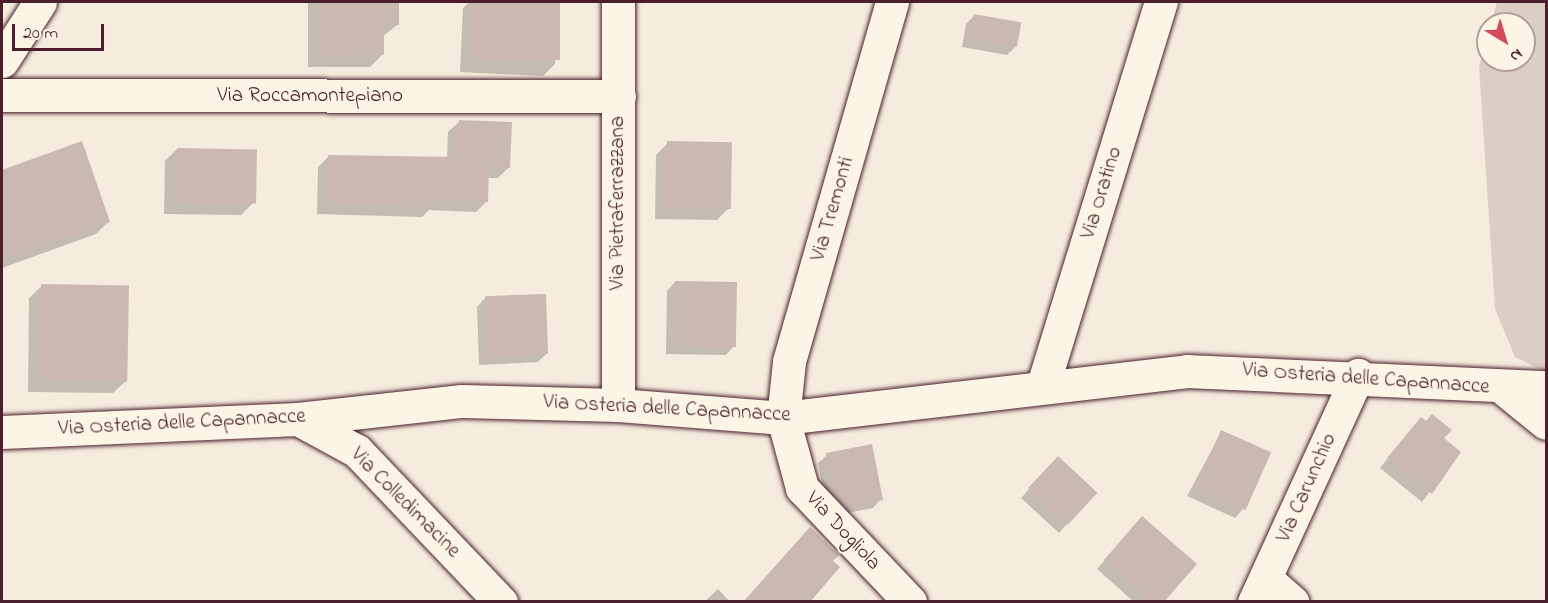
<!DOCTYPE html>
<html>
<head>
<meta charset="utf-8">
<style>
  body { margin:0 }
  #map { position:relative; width:1548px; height:603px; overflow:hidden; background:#f5ecde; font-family:"Indie Flower",sans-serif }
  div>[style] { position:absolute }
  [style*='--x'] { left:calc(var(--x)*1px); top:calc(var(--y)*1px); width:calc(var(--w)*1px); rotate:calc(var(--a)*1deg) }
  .green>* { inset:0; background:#dbcec4 }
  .shadow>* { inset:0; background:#0003 }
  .building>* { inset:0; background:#cab9b1; transform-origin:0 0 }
  .roads { filter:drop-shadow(0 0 2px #4a1f2b) drop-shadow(0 0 2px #4a1f2b) }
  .minor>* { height:33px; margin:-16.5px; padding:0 16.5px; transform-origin:16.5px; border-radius:16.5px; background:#fcf5e5 }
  span { translate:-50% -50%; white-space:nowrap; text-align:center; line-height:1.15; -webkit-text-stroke:4.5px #fcf5e5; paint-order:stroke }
  .street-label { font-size:21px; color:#4a1f2b }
  .frame { position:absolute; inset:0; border:3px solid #4a1f2b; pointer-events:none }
  .north { position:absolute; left:1476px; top:12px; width:60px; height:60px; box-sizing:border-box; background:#fcf5e5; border:2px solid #b59f9b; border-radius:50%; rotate:142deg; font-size:16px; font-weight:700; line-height:24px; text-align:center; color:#4a1f2b }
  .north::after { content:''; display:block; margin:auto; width:21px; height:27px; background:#d1495b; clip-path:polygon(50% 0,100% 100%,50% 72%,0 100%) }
  .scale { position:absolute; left:12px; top:24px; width:92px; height:27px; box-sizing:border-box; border:3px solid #4a1f2b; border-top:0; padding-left:8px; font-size:18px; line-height:21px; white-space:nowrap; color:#4a1f2b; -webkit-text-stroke:4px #fcf5e5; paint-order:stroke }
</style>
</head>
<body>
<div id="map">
  <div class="green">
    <i style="clip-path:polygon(1497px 2px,1546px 2px,1546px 372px,1515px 357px,1495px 309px,1479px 66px,1488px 34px,1488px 60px,1524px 60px,1524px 24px,1491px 24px)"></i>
  </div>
  <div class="shadow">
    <i style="clip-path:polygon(308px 2px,397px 2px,397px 25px,382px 37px,382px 55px,370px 67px,308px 67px)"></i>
    <i style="clip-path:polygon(469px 2px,559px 2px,555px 64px,543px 76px,460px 72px,463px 8px)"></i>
    <i style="clip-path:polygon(974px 16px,1015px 47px,1007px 55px,962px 47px,966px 24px)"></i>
    <i style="clip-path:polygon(459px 122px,509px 167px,498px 178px,487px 178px,487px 201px,476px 212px,429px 210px,422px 217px,317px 214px,318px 167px,329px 156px,447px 159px,448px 132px)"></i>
    <i style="clip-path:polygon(81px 143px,108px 222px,96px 234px,2px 268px,2px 171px)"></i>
    <i style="clip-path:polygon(668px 143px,729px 208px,717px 220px,655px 219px,656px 155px)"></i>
    <i style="clip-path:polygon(177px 149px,253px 203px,241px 215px,164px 214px,165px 161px)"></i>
    <i style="clip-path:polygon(675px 282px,734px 346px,726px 355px,666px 354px,667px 291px)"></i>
    <i style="clip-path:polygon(42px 286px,126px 381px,113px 393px,28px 392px,29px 298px)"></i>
    <i style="clip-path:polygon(485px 298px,547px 353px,538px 362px,479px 365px,477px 307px)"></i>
    <i style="clip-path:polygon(1413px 427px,1459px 452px,1422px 502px,1380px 468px)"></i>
    <i style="clip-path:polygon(1222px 431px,1243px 509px,1235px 518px,1187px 496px)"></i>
    <i style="clip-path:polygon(827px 455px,881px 499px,873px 508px,837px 515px,826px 503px,818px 463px)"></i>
    <i style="clip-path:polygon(1049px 467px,1067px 524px,1059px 533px,1021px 498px)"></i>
    <i style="clip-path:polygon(1134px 527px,1162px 602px,1134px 602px,1097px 569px)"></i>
    <i style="clip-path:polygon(718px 589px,730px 602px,704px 602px)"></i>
  </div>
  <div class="building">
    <i style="clip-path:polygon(320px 2px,399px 2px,399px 25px,384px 26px,384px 55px,320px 56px)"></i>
    <i style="left:475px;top:2px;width:85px;height:58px"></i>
    <i style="left:974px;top:14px;width:48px;height:25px;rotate:10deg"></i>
    <i style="clip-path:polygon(459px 120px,512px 122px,510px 168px,489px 167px,488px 202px,435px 200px,434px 207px,327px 204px,328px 155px,457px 157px)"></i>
    <i style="clip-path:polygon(82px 141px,110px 222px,2px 261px,2px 170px)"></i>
    <i style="left:667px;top:141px;width:65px;height:67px;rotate:1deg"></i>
    <i style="left:177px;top:148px;width:80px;height:54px;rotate:1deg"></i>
    <i style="left:675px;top:281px;width:62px;height:65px;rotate:1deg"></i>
    <i style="left:41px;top:284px;width:88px;height:96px;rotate:1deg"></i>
    <i style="left:546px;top:294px;width:60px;height:61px;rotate:88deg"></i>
    <i style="clip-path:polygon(1432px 414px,1452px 430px,1444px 438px,1461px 452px,1432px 494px,1387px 458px,1421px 417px,1426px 421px)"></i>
    <i style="left:1221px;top:430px;width:55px;height:63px;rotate:24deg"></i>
    <i style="clip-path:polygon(872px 444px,883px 500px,846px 507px,834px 495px,826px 453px)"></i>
    <i style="left:1058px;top:456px;width:54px;height:44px;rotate:43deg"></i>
    <i style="clip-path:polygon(1142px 516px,1197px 564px,1164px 602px,1152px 602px,1104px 560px)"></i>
    <i style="clip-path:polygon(810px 527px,839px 555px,833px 561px,840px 567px,810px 602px,743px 602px)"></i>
  </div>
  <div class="roads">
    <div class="minor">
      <i style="--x:892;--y:2;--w:374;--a:106"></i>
      <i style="--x:789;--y:362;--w:56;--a:96.1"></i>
      <i style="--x:783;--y:418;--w:73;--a:74.8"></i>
      <i style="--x:802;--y:488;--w:157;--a:46.5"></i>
      <i style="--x:2;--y:61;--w:70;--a:-57.2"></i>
      <i style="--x:2;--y:95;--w:617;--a:0.09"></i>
      <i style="--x:1043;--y:385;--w:401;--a:-72.9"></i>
      <i style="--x:1503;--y:388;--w:55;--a:39.1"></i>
      <i style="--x:618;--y:405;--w:403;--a:-90"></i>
      <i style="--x:298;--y:419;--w:67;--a:28.5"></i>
      <i style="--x:357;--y:451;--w:209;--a:46.4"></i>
      <i style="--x:2;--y:432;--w:296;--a:-2.5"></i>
      <i style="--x:298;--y:419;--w:165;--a:-6.3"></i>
      <i style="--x:462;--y:401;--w:156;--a:1.5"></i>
      <i style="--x:618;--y:405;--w:166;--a:4.5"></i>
      <i style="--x:783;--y:418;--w:407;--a:-6.6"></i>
      <i style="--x:1187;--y:371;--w:359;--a:2.6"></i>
      <i style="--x:1266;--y:579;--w:35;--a:41"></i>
      <i style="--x:1254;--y:602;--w:250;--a:-65.4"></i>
    </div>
  </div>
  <div class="street-label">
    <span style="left:310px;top:96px">Via Roccamontepiano</span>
    <span style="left:1102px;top:193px;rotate:-73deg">Via Oratino</span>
    <span style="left:618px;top:203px;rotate:-90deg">Via Pietraferrazzana</span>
    <span style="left:833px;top:209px;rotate:-74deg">Via Tremonti</span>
    <span style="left:1366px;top:379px;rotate:4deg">Via Osteria delle Capannacce</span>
    <span style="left:667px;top:409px;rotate:3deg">Via Osteria delle Capannacce</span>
    <span style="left:182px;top:423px;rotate:-3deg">Via Osteria delle Capannacce</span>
    <span style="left:1307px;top:488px;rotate:-66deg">Via Carunchio</span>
    <span style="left:405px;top:503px;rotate:45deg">Via Colledimacine</span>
    <span style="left:843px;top:531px;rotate:47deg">Via Dogliola</span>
  </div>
  <div class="frame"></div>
  <div class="north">N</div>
  <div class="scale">20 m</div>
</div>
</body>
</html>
